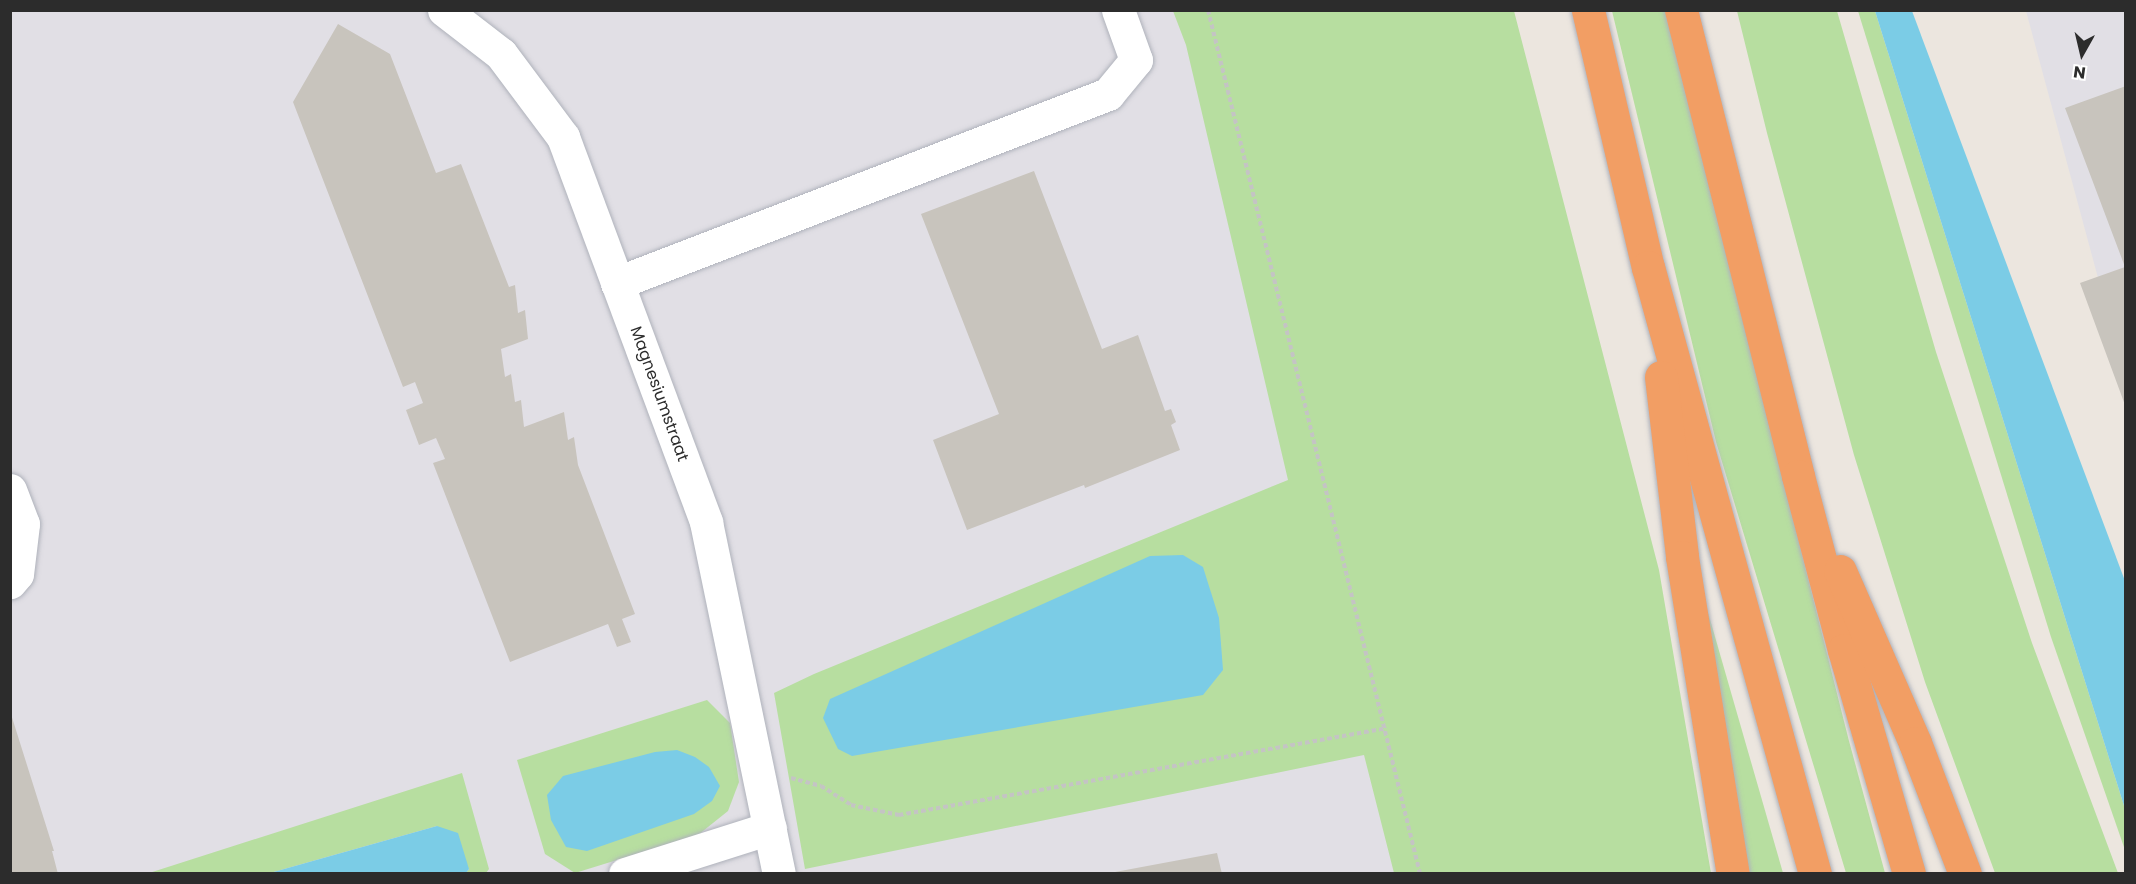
<!DOCTYPE html>
<html>
<head>
<meta charset="utf-8">
<style>
  body { margin:0 }
  #map { position:relative; width:2136px; height:884px; overflow:hidden; background:#ece6df; font-family:Poppins,sans-serif }
  div>[style] { position:absolute }
  [style*='--x'] { left:calc(var(--x)*1px); top:calc(var(--y)*1px); width:calc(var(--w)*1px); rotate:calc(var(--a)*1deg) }
  .industrial>* { inset:0; background:#e1dfe5 }
  .green>* { inset:0; background:#b7dea0 }
  .water>* { inset:0; background:#7bcce6 }
  .building>* { inset:0; background:#c8c4bd }
  .path>* { height:4px; margin-top:-2px; transform-origin:0; background:repeating-linear-gradient(90deg,#c4c4c4 0 4.5px,transparent 0 7.5px) }
  .roads { filter:drop-shadow(0 0 2px #afb2bb) drop-shadow(0 0 2px #afb2bb) }
  .minor>* { height:33px; margin:-16.5px; padding:0 16.5px; transform-origin:16.5px; border-radius:16.5px; background:#fff }
  .highway>* { height:33px; margin:-16.5px; padding:0 16.5px; transform-origin:16.5px; border-radius:16.5px; background:#f29e64 }
  span { translate:-50% -50%; white-space:nowrap; text-align:center; line-height:1.15; -webkit-text-stroke:4.5px #fff; paint-order:stroke }
  .street-label { font-size:16px; color:#2c2c2c }
  .frame { position:absolute; inset:0; border:12px solid #2c2c2c; pointer-events:none }
  .north { position:absolute; left:2052px; top:24px; width:60px; height:60px; -webkit-text-stroke:4px #fff; paint-order:stroke; rotate:188deg; font-size:16px; font-weight:700; line-height:24px; text-align:center; color:#2c2c2c }
  .north::after { content:''; display:block; margin:auto; width:21px; height:27px; background:#2c2c2c; clip-path:polygon(50% 0,100% 100%,50% 72%,0 100%) }
</style>
</head>
<body>
<div id="map">
  <div class="industrial">
    <i style="clip-path:polygon(10px 11px,1183px 11px,1400px 873px,11px 873px)"></i>
    <i style="clip-path:polygon(2026px 11px,2125px 11px,2125px 378px)"></i>
  </div>
  <div class="green">
    <i style="clip-path:polygon(1173px 11px,1514px 11px,1659px 570px,1711px 873px,1394px 873px,1364px 755px,805px 869px,774px 693px,814px 674px,1288px 480px,1186px 45px)"></i>
    <i style="clip-path:polygon(1612px 11px,1665px 11px,1849px 741px,1885px 873px,1846px 873px,1716px 442px)"></i>
    <i style="clip-path:polygon(1737px 11px,1837px 11px,1936px 352px,2032px 643px,2118px 873px,1995px 873px,1925px 682px,1854px 455px,1767px 133px)"></i>
    <i style="clip-path:polygon(1858px 11px,1875px 11px,2125px 809px,2125px 850px,2051px 637px)"></i>
    <i style="clip-path:polygon(1707px 609px,1783px 873px,1748px 873px)"></i>
    <i style="clip-path:polygon(707px 700px,730px 723px,739px 782px,728px 811px,698px 835px,575px 873px,545px 854px,517px 760px)"></i>
    <i style="clip-path:polygon(462px 773px,489px 869px,486px 873px,466px 873px,469px 869px,437px 826px,270px 873px,146px 874px)"></i>
  </div>
  <div class="water">
    <i style="clip-path:polygon(1875px 11px,1912px 11px,2125px 581px,2125px 809px)"></i>
    <i style="clip-path:polygon(1183px 555px,1203px 567px,1219px 618px,1223px 670px,1203px 695px,852px 756px,838px 749px,823px 718px,830px 699px,1150px 556px)"></i>
    <i style="clip-path:polygon(677px 750px,695px 757px,709px 767px,720px 786px,712px 801px,694px 814px,587px 851px,566px 847px,551px 820px,547px 795px,563px 776px,655px 752px)"></i>
    <i style="clip-path:polygon(437px 826px,458px 833px,469px 869px,466px 873px,270px 873px)"></i>
  </div>
  <div class="building">
    <i style="clip-path:polygon(338px 24px,390px 54px,436px 173px,461px 164px,509px 287px,515px 285px,518px 313px,525px 310px,528px 339px,501px 349px,505px 377px,511px 374px,515px 402px,521px 400px,524px 427px,564px 412px,568px 440px,574px 437px,578px 465px,635px 614px,622px 619px,631px 642px,617px 647px,608px 624px,510px 662px,433px 463px,445px 459px,436px 438px,419px 445px,406px 410px,423px 403px,415px 382px,403px 387px,293px 102px)"></i>
    <i style="clip-path:polygon(2126px 86px,2126px 405px,2125px 405px,2080px 283px,2125px 267px,2065px 108px)"></i>
    <i style="clip-path:polygon(1034px 171px,1102px 349px,1138px 335px,1165px 411px,1171px 409px,1176px 422px,1171px 425px,1180px 450px,1085px 488px,1084px 485px,967px 530px,933px 440px,999px 414px,921px 214px)"></i>
    <i style="clip-path:polygon(10px 711px,54px 851px,52px 851px,58px 874px,10px 874px)"></i>
    <i style="clip-path:polygon(1217px 853px,1222px 874px,1115px 874px,1115px 872px)"></i>
  </div>
  <div class="path">
    <i style="--x:1208;--y:10;--w:890;--a:76.21"></i>
    <i style="--x:791;--y:778;--w:31;--a:15"></i>
    <i style="--x:821;--y:786;--w:36;--a:32"></i>
    <i style="--x:851;--y:805;--w:49;--a:11.8"></i>
    <i style="--x:899;--y:815;--w:495;--a:-10.1"></i>
  </div>
  <div class="roads">
    <div class="minor">
      <i style="--x:444;--y:10;--w:72;--a:37.7"></i>
      <i style="--x:501;--y:54;--w:104;--a:53.2"></i>
      <i style="--x:563;--y:137;--w:411;--a:69.6"></i>
      <i style="--x:706;--y:522;--w:359;--a:78.3"></i>
      <i style="--x:617;--y:283;--w:526;--a:-21.05"></i>
      <i style="--x:1108;--y:94;--w:44;--a:-50.5"></i>
      <i style="--x:1136;--y:60;--w:53;--a:-109.8"></i>
      <i style="--x:10;--y:490;--w:36;--a:69"></i>
      <i style="--x:23;--y:524;--w:50;--a:96.8"></i>
      <i style="--x:17;--y:574;--w:11;--a:131"></i>
      <i style="--x:625;--y:874;--w:152;--a:-17.6"></i>
    </div>
    <div class="highway">
      <i style="--x:1588;--y:10;--w:264;--a:76.9"></i>
      <i style="--x:1648;--y:267;--w:630;--a:74.62"></i>
      <i style="--x:1681;--y:10;--w:480;--a:75.9"></i>
      <i style="--x:1798;--y:476;--w:180;--a:75.2"></i>
      <i style="--x:1844;--y:650;--w:233;--a:73.8"></i>
      <i style="--x:1661;--y:377;--w:181;--a:83.3"></i>
      <i style="--x:1682;--y:557;--w:321;--a:80.9"></i>
      <i style="--x:1840;--y:571;--w:188;--a:66.4"></i>
      <i style="--x:1915;--y:743;--w:140;--a:69.1"></i>
    </div>
  </div>
  <div class="street-label">
    <span style="left:659px;top:394px;rotate:70deg">Magnesiumstraat</span>
  </div>
  <div class="frame"></div>
  <div class="north">N</div>
</div>
</body>
</html>
